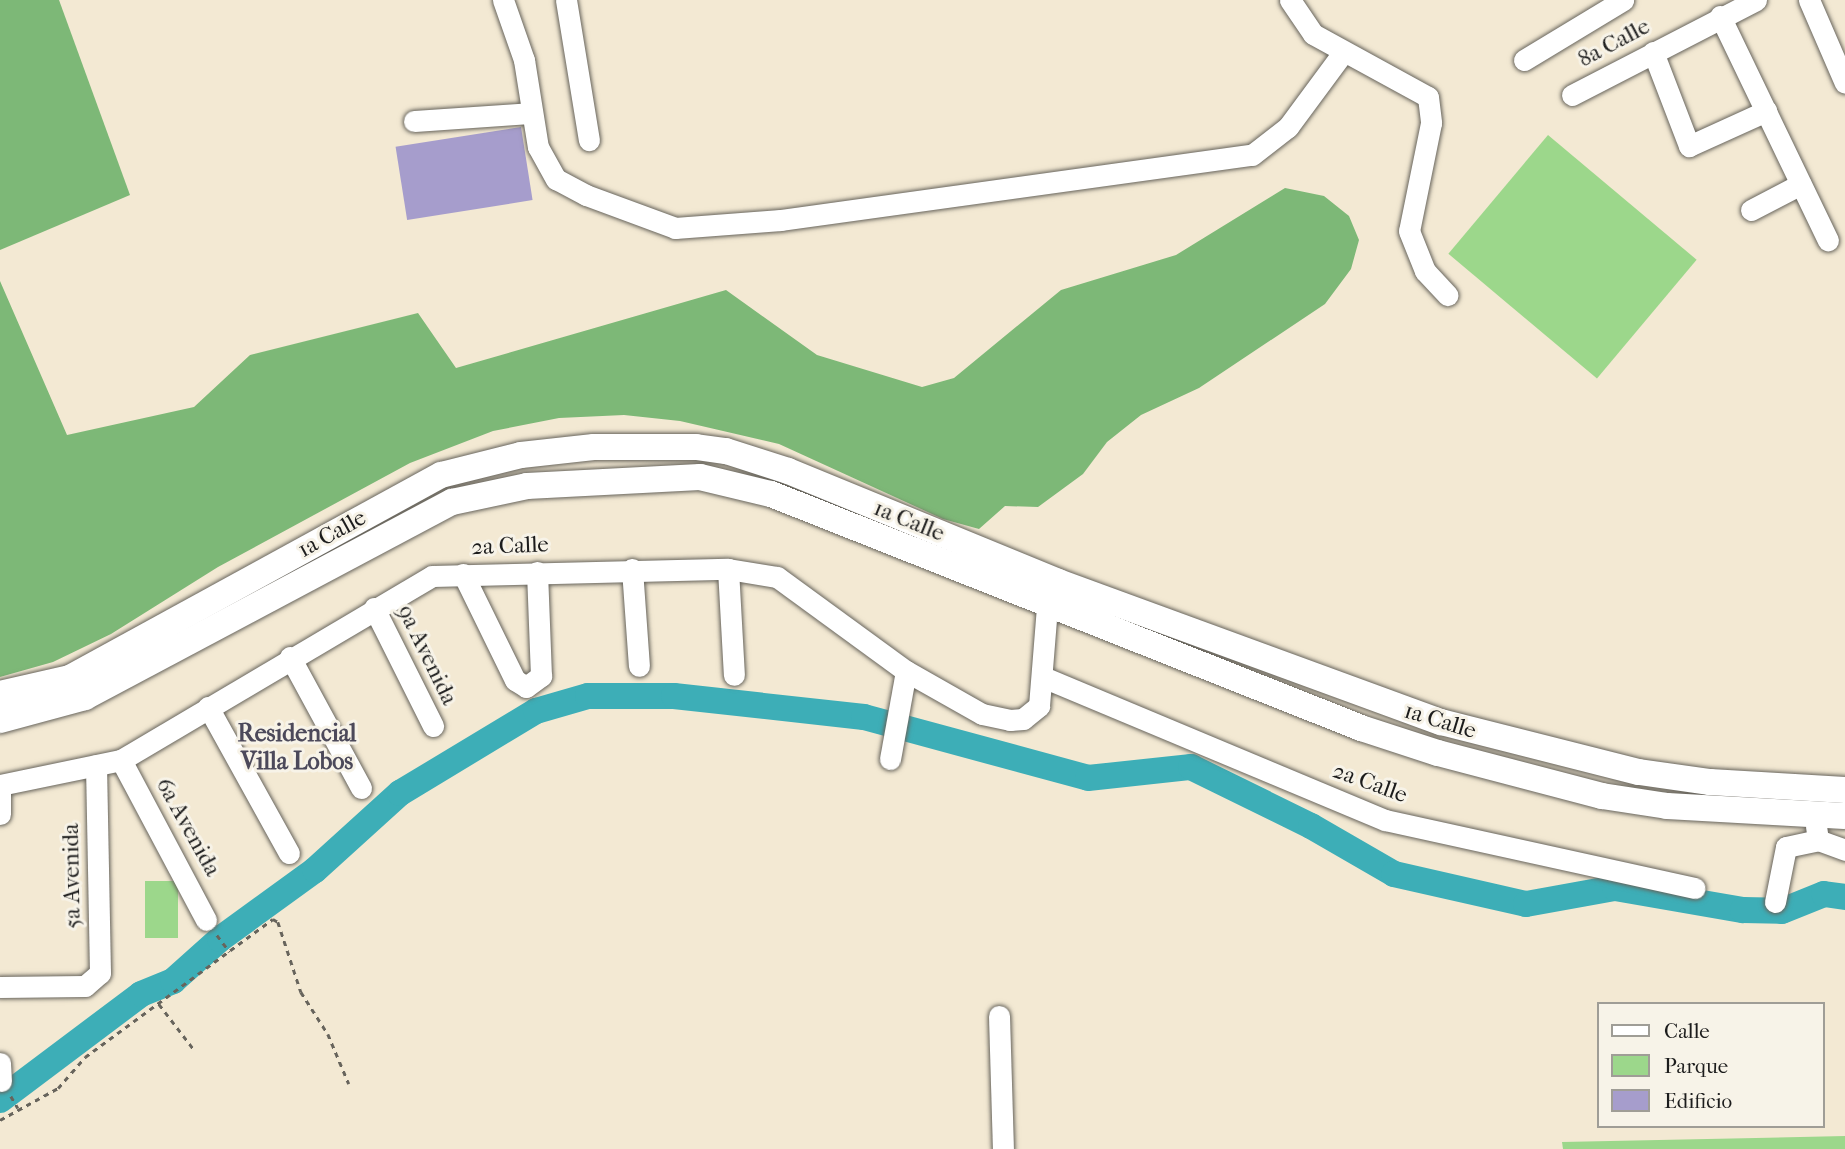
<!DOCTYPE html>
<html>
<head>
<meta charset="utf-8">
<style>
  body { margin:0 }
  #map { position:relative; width:1845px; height:1149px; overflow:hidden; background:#f3e9d3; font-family:"IM FELL French Canon",serif }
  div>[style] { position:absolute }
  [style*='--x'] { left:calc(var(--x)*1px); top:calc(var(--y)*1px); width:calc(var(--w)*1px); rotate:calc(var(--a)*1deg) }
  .green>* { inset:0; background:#9cd78b; transform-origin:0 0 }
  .forest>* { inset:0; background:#7db877 }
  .river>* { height:26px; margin:-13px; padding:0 13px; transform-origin:13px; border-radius:13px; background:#3daeb7 }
  .building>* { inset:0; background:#a69dcc; transform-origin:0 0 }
  .path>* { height:2.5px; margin-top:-1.25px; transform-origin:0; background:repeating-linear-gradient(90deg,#67645c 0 5px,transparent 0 10px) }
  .roads { filter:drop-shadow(0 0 2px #67645c) drop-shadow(0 0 2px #67645c) }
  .minor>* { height:21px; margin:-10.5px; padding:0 10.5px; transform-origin:10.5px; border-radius:10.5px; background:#fff }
  .major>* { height:26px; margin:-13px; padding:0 13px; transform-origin:13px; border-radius:13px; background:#fff }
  span { translate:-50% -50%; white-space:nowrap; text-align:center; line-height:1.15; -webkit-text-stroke:6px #f7f3e8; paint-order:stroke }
  .street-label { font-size:23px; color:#1c1c1c }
  .neighbourhood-label { font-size:24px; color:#4c495a; font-weight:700 }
  .legend { position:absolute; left:1597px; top:1002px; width:228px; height:126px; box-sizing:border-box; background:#f7f3e8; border:2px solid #9f9d96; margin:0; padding:9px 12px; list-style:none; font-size:21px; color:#1c1c1c }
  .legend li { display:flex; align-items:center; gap:14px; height:35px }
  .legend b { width:35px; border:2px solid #9f9d96 }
</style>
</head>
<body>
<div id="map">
  <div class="green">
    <i style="left:1548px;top:135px;width:194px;height:155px;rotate:40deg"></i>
    <i style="left:145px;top:881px;width:33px;height:57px"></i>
    <i style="clip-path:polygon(1845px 1136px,1845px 1149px,1563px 1149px,1562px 1142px)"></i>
  </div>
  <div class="forest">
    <i style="clip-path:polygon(0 0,59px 0,130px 195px,0 250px)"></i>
    <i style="clip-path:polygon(1285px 188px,1324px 196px,1349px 216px,1359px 240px,1351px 269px,1325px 304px,1199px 388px,1141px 415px,1107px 442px,1083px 474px,1038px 507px,1005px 506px,979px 529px,943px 519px,779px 444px,680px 421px,624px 415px,559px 418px,493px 431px,410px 463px,218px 567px,111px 634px,53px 662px,0 677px,0 281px,67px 435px,194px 407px,250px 355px,418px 313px,456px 368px,726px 290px,817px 355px,922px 387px,954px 378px,1061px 290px,1176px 255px)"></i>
  </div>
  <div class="river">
    <i style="--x:0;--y:1100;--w:176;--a:-36.9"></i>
    <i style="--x:141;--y:994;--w:35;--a:-22"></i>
    <i style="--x:173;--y:981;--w:63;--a:-41.8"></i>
    <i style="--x:220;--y:939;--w:117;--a:-36"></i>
    <i style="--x:315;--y:870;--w:115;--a:-42.2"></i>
    <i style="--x:400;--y:793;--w:159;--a:-31.1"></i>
    <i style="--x:536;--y:711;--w:54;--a:-16.1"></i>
    <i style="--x:588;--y:696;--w:86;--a:0"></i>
    <i style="--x:674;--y:696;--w:191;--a:6.3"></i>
    <i style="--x:864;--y:717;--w:232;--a:15.2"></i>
    <i style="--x:1088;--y:778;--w:104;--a:-6.1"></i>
    <i style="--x:1191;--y:767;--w:134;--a:26.2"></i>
    <i style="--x:1311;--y:826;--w:96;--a:30"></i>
    <i style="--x:1394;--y:874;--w:135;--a:12.8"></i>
    <i style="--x:1526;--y:904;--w:90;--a:-10.2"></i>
    <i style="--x:1615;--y:888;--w:130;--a:9.8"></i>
    <i style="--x:1743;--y:910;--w:39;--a:1"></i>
    <i style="--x:1782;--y:911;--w:45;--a:-22"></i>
    <i style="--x:1824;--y:894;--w:21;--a:8"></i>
  </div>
  <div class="building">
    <i style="left:521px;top:127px;width:74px;height:127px;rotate:81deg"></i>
  </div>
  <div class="path">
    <i style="--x:217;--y:935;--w:21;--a:53"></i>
    <i style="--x:159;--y:1004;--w:59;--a:52.5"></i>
    <i style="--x:11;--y:1096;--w:14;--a:60"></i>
    <i style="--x:0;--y:1120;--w:66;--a:-28.9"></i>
    <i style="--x:58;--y:1088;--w:41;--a:-48.9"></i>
    <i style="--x:85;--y:1057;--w:233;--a:-36.3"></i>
    <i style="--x:273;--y:919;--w:6;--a:31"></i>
    <i style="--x:278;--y:922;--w:74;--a:71.8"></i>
    <i style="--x:301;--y:992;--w:50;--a:57.3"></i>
    <i style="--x:328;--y:1034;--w:54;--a:67.2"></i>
  </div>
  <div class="roads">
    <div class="minor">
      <i style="--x:503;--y:0;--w:64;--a:70.7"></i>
      <i style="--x:524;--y:60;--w:88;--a:80.9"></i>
      <i style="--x:538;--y:147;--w:37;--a:61"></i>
      <i style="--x:556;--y:179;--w:34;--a:28"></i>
      <i style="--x:586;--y:195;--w:95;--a:20.3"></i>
      <i style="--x:675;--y:228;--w:106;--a:-4.3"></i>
      <i style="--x:781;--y:220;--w:475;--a:-7.9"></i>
      <i style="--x:1252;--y:155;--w:46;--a:-37.9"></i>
      <i style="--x:1288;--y:127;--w:91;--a:-53.5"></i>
      <i style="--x:566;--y:0;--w:142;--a:80.7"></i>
      <i style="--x:1290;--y:0;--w:41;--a:55.9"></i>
      <i style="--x:1313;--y:34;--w:131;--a:28.7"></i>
      <i style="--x:1428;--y:97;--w:26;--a:83"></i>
      <i style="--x:1431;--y:123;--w:110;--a:101.5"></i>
      <i style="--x:1409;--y:231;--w:43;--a:68.2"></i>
      <i style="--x:1425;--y:271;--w:33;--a:47"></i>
      <i style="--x:1809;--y:0;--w:90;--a:66.6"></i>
      <i style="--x:1720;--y:16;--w:249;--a:64.3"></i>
      <i style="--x:1653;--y:52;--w:101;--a:69"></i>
      <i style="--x:1689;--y:146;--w:85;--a:-24.4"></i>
      <i style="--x:1524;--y:60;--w:116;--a:-31.2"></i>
      <i style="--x:1572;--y:95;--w:207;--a:-27.3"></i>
      <i style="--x:414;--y:121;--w:116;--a:-3.9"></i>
      <i style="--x:1751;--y:210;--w:56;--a:-27.5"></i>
      <i style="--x:632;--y:569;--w:97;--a:85.9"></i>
      <i style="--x:728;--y:569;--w:106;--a:86.8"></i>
      <i style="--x:463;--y:574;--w:118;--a:63.9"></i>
      <i style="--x:515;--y:680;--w:13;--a:32"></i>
      <i style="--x:526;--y:687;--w:19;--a:-36"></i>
      <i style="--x:541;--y:676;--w:104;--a:-92.2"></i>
      <i style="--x:374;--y:608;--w:132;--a:63.4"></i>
      <i style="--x:290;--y:657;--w:149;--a:61.5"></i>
      <i style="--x:1043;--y:677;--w:371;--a:22.7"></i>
      <i style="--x:1385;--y:820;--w:317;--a:12.4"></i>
      <i style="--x:208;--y:707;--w:167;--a:61"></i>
      <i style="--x:890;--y:759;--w:89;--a:-79.7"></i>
      <i style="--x:121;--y:760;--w:181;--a:62"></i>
      <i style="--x:0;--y:785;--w:124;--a:-11.7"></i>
      <i style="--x:121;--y:760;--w:361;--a:-30.6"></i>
      <i style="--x:432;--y:576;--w:296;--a:-1.4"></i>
      <i style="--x:728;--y:569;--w:50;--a:9.3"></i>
      <i style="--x:777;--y:577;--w:160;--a:36.1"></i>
      <i style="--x:906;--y:671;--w:87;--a:29.5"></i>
      <i style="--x:982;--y:714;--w:29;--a:12"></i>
      <i style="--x:1010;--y:720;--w:13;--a:-4"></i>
      <i style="--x:1023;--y:719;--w:21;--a:-39"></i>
      <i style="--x:1039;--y:706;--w:100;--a:-85.4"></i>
      <i style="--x:0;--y:814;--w:29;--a:-90"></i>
      <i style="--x:1816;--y:826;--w:14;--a:82"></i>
      <i style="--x:1818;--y:840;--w:29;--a:20"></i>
      <i style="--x:1775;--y:902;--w:56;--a:-78.7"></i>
      <i style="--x:1786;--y:847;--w:33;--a:-12"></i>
      <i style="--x:0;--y:987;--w:85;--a:-0.7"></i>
      <i style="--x:85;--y:986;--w:20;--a:-41"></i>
      <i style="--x:100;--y:973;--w:208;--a:-91.1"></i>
      <i style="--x:999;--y:1016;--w:133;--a:88.3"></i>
      <i style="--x:0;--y:1063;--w:18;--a:87"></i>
    </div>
    <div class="major">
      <i style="--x:0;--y:694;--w:72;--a:-12.9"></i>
      <i style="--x:70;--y:678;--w:423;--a:-28.7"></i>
      <i style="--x:441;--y:475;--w:82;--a:-14"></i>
      <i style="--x:521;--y:455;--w:73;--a:-6.3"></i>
      <i style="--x:594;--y:447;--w:102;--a:0"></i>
      <i style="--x:696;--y:447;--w:30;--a:8"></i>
      <i style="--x:726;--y:451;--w:65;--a:17.9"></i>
      <i style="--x:788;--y:471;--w:292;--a:22.3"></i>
      <i style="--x:1058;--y:582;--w:408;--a:20.1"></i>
      <i style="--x:1441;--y:722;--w:204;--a:14.2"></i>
      <i style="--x:1639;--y:772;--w:72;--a:8"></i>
      <i style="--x:1710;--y:782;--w:135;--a:3.4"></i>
      <i style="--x:0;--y:720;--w:88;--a:-15.1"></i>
      <i style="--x:85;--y:697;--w:416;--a:-28"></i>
      <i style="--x:452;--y:502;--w:77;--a:-12"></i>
      <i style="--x:527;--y:486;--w:173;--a:-3"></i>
      <i style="--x:700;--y:477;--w:73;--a:13.5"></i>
      <i style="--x:771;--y:494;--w:635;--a:21.63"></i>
      <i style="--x:1361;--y:728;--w:81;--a:18"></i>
      <i style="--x:1438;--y:753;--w:170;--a:14.7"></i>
      <i style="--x:1602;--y:796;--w:66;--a:8.7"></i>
      <i style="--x:1667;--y:806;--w:178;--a:3.2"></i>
    </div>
  </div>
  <div class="street-label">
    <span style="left:1614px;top:43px;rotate:-28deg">8a Calle</span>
    <span style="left:909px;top:521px;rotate:22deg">1a Calle</span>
    <span style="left:332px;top:534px;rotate:-29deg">1a Calle</span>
    <span style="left:510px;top:546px;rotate:-2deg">2a Calle</span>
    <span style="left:427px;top:655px;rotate:64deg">9a Avenida</span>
    <span style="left:1440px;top:721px;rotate:17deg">1a Calle</span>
    <span style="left:1370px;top:783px;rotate:20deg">2a Calle</span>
    <span style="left:188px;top:827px;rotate:61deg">6a Avenida</span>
    <span style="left:72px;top:876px;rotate:-91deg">5a Avenida</span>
  </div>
  <div class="neighbourhood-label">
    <span style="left:297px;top:748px">Residencial<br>Villa Lobos</span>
  </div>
  <ul class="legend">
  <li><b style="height:9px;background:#fff"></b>Calle</li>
  <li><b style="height:19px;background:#9cd78b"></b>Parque</li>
  <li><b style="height:19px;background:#a69dcc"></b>Edificio</li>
  </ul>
</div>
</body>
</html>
